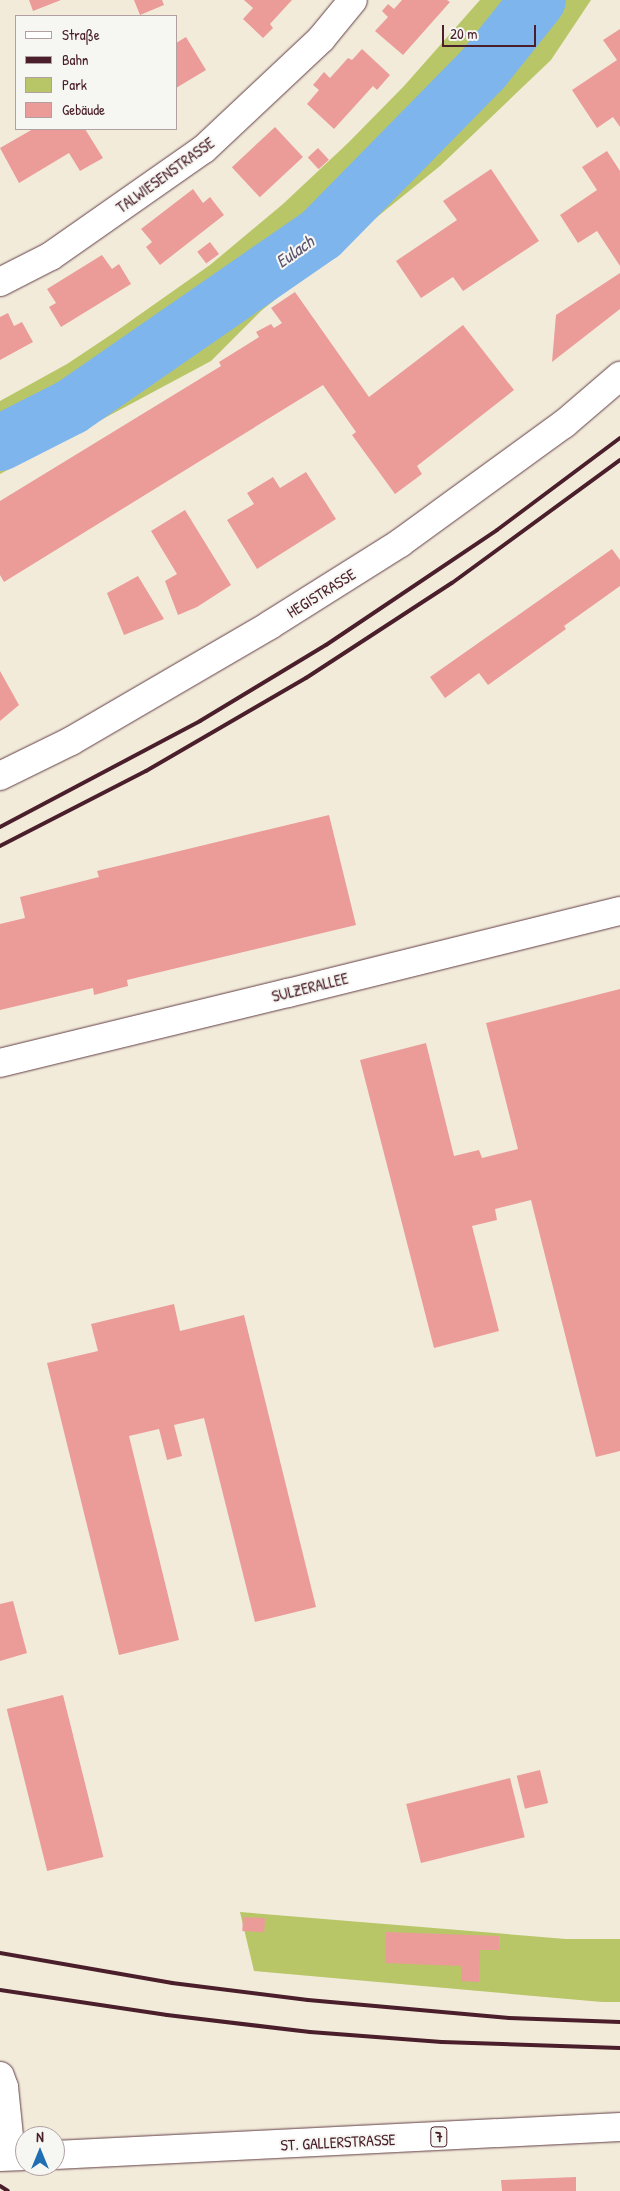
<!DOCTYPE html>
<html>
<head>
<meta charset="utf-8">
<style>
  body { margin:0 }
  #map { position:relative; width:620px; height:2191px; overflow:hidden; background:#f2ebda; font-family:"Patrick Hand",sans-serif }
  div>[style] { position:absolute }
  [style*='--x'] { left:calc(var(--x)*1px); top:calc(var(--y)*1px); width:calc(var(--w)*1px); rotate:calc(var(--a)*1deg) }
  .green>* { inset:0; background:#b8c668 }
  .river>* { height:56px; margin:-28px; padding:0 28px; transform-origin:28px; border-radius:28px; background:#7eb5ed }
  .building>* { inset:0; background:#eb9c99; transform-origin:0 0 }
  .roads { filter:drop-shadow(0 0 1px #633e45) drop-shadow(0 0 1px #633e45) }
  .minor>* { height:28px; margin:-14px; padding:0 14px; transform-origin:14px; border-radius:14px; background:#fff }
  .major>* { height:28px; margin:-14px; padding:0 14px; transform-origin:14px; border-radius:14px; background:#fff }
  .rail>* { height:4px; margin:-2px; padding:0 2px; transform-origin:2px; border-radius:2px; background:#4a1f2b }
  span { translate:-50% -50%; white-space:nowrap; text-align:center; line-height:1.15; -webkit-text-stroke:4px #f6f6f2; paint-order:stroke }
  .shield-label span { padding:1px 4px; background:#f6f6f2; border:1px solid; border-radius:4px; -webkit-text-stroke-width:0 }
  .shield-label { font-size:15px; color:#4a1f2b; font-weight:700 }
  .street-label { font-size:16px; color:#4a1f2b }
  .water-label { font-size:18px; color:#5c546f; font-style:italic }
  .legend { position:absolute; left:15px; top:15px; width:162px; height:115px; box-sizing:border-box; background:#f6f6f2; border:1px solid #b1a0a2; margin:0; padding:6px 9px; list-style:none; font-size:15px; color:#4a1f2b }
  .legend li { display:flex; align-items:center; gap:10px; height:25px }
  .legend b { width:25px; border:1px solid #b1a0a2 }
  .north { position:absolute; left:15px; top:2126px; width:50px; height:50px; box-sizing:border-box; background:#f6f6f2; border:1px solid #b1a0a2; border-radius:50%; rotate:0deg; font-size:14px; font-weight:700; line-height:20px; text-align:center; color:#4a1f2b }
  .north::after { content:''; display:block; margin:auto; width:18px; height:22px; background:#1f6fb2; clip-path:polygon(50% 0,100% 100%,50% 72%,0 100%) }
  .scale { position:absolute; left:442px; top:25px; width:94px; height:22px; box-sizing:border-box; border:2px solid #4a1f2b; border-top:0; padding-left:6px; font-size:15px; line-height:18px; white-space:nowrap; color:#4a1f2b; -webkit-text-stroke:4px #f6f6f2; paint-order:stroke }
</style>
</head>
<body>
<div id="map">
  <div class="green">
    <i style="clip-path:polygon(480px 0,591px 0,551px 60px,440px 166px,261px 311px,211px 361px,0 474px,0 401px,67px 364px,115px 332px,210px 265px,283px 204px,348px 143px,404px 86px)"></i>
    <i style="clip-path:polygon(240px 1912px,566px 1939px,620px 1939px,620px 2002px,602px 2002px,254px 1971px)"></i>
  </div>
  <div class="river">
    <i style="--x:0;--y:443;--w:80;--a:-26.9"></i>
    <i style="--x:71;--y:407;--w:304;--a:-34.7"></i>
    <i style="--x:321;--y:234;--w:231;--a:-45.5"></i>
    <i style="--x:483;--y:69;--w:88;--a:-51.4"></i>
  </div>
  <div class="building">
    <i style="clip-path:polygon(29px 0,61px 0,33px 11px)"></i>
    <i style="clip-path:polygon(134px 0,162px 0,164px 5px,140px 15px)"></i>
    <i style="clip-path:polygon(244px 0,292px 0,270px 24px,273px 28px,263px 38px,243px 19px,253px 8px)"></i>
    <i style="clip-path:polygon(402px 0,447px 0,450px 2px,403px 55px,375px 31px,388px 17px,382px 11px,388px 4px,394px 9px)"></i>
    <i style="clip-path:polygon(620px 29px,620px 127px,613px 117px,597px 128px,572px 90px,617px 60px,603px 40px)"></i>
    <i style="clip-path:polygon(186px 37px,206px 70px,176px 88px,176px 43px)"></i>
    <i style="clip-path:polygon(362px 49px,390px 75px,377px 90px,373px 86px,334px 129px,307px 104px,319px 90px,313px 85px,324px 72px,330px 78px,348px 58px,352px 60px)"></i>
    <i style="left:275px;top:127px;width:41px;height:59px;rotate:47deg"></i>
    <i style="clip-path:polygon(33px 129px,85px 129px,103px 158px,80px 171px,69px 153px,19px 183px,0 148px)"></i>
    <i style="left:318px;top:148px;width:16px;height:14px;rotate:47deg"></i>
    <i style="clip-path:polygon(607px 151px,620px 171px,620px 266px,597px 231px,578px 243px,560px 215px,597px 190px,582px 167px)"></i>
    <i style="clip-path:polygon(491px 169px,539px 241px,463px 291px,453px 277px,421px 298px,396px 261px,457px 220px,443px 201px)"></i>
    <i style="clip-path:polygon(193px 189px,203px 203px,210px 197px,224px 215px,160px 265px,146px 247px,152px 242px,141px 229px)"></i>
    <i style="left:210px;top:242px;width:15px;height:16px;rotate:53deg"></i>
    <i style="clip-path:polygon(102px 255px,112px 269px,119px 264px,131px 284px,61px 327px,49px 307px,56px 303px,47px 289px)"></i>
    <i style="clip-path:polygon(620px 273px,620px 309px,552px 362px,556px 315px)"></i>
    <i style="clip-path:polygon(295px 292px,369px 397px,463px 325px,514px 390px,417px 466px,422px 474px,395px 494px,352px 435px,356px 432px,323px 385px,4px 582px,0 575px,0 501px,221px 366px,219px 362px,259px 337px,256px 332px,271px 324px,274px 328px,282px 323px,271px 308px)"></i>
    <i style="clip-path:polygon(8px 313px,14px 326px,22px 322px,33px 342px,0 360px,0 317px)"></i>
    <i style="clip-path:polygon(306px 472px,336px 519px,257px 569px,227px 520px,254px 504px,247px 493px,273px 477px,280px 488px)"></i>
    <i style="clip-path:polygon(185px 510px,231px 585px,197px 607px,178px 615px,165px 581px,177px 574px,151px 531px)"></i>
    <i style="clip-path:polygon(612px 549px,620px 560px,620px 586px,564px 626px,566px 629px,488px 685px,479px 673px,445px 698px,430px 677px)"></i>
    <i style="clip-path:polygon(138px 576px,164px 619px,124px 635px,107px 593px)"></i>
    <i style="clip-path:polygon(0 671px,19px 705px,0 721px)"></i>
    <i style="clip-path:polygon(329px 815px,356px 925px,127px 980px,128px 986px,94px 995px,93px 988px,0 1010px,0 924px,25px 918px,20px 897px,99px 877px,97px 871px)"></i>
    <i style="clip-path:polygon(620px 989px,620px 1451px,596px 1457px,531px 1200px,495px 1209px,497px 1220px,472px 1226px,499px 1331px,434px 1348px,360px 1060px,426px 1043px,454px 1156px,479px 1150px,482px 1158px,518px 1149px,486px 1023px)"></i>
    <i style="clip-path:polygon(174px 1304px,180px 1331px,244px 1315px,316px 1607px,255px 1622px,204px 1418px,174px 1425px,182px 1456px,167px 1460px,159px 1429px,129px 1436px,179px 1640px,119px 1655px,47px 1363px,98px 1351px,91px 1324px)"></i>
    <i style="clip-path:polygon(13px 1601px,27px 1653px,0 1661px,0 1604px)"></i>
    <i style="left:63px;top:1695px;width:167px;height:58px;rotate:76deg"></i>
    <i style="left:540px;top:1770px;width:34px;height:24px;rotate:76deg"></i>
    <i style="left:510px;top:1778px;width:61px;height:107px;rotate:76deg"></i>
    <i style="left:243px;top:1917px;width:22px;height:14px;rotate:3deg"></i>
    <i style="clip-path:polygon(386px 1932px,499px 1936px,499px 1950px,480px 1950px,479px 1982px,461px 1981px,461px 1966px,385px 1963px)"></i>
    <i style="clip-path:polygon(576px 2177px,576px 2191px,502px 2191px,501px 2180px)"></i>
  </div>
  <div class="roads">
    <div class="minor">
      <i style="--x:0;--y:282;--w:57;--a:-27"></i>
      <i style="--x:51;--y:256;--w:187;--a:-35"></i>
      <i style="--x:204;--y:149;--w:161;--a:-43.2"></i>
      <i style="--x:321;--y:39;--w:50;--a:-50.6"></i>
      <i style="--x:0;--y:776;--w:79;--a:-26.2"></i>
      <i style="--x:71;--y:741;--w:230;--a:-30.2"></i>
      <i style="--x:270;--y:625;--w:154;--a:-32.2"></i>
      <i style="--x:400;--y:543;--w:203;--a:-36"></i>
      <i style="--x:564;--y:424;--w:74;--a:-40.6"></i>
      <i style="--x:0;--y:1063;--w:296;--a:-13.7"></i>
      <i style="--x:0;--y:2076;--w:12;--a:70"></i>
      <i style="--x:4;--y:2087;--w:69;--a:84.2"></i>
    </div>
    <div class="major">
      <i style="--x:288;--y:993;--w:342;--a:-13.9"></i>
      <i style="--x:55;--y:2155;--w:566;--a:-2.84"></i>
      <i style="--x:0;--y:2157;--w:25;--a:-2"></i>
    </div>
  </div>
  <div class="rail">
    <i style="--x:0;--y:827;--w:226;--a:-27.9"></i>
    <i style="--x:200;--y:721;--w:147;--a:-31.1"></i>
    <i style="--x:326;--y:645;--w:206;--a:-33.9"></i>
    <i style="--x:497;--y:530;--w:154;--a:-36.8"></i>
    <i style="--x:0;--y:846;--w:164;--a:-27.2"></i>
    <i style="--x:146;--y:771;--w:185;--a:-30.2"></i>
    <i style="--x:306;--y:678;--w:174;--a:-33.1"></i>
    <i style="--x:452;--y:583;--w:208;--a:-36.2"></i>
    <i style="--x:0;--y:1953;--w:175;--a:9.9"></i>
    <i style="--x:172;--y:1983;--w:137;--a:7.1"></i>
    <i style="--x:308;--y:2000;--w:202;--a:5.1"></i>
    <i style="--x:509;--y:2018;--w:111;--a:2.1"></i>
    <i style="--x:0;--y:1990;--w:169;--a:8.5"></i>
    <i style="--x:167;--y:2015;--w:144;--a:6.8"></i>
    <i style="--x:310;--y:2032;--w:132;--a:4.3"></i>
    <i style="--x:442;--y:2042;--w:178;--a:1.9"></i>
    <i style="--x:0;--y:2186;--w:9;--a:32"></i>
  </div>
  <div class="shield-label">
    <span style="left:439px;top:2137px">7</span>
  </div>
  <div class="street-label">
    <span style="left:165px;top:175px;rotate:-36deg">TALWIESENSTRASSE</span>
    <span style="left:321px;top:593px;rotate:-32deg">HEGISTRASSE</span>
    <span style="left:310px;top:987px;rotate:-14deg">SULZERALLEE</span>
    <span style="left:338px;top:2142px;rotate:-3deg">ST. GALLERSTRASSE</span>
  </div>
  <div class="water-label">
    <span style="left:295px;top:252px;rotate:-35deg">Eulach</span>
  </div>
  <ul class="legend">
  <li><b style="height:6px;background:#fff"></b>Straße</li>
  <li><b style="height:6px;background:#4a1f2b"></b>Bahn</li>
  <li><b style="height:14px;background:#b8c668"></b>Park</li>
  <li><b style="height:14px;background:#eb9c99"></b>Gebäude</li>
  </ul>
  <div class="north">N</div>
  <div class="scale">20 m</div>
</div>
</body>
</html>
